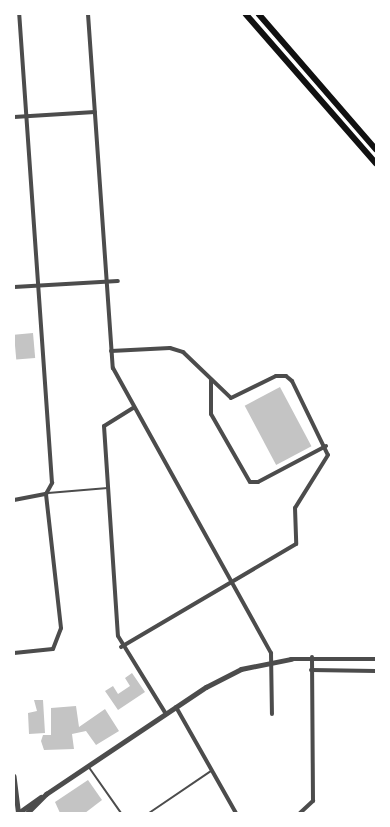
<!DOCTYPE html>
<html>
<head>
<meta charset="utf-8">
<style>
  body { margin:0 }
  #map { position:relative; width:390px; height:827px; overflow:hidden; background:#fff; font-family:"Fira Sans Condensed",sans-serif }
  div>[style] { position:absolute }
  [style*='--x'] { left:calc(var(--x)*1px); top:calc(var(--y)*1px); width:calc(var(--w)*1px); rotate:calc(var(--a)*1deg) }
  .building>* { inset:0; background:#c4c4c4; transform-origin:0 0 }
  .service>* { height:2px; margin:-1px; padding:0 1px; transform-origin:1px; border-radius:1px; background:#4c4c4c }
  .minor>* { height:4px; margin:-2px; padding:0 2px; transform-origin:2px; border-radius:2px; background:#4c4c4c }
  .tertiary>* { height:4.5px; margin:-2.25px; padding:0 2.25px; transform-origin:2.25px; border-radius:2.25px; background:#4c4c4c }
  .primary>* { height:5.5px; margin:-2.75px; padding:0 2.75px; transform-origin:2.75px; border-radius:2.75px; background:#111 }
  span { translate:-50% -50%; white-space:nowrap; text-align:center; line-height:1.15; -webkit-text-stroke:4px #fff; paint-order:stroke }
  .frame { position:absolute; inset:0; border:15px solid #fff; pointer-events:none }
</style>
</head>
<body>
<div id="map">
  <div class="building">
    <i style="left:33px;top:333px;width:25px;height:19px;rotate:85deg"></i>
    <i style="left:280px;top:387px;width:67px;height:40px;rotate:62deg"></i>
    <i style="clip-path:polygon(132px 673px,145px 692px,118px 710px,105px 691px,113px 686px,118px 694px,130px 686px,125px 678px)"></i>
    <i style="clip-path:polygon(34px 700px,43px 700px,45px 733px,29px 734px,28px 713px,37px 711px)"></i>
    <i style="clip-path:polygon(76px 706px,79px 727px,105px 709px,119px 731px,96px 745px,86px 731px,72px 734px,74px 749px,44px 750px,41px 741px,43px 735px,51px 735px,51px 708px)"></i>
    <i style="clip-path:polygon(88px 780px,102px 800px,85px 813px,60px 813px,55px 802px)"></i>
  </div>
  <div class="service">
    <i style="--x:48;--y:493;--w:60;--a:-4.8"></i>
    <i style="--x:88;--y:766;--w:57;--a:54.9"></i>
    <i style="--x:149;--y:813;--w:75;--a:-34.1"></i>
  </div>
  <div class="minor">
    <i style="--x:88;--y:14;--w:355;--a:86"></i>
    <i style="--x:113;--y:368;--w:326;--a:61"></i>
    <i style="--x:271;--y:653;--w:61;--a:89.1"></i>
    <i style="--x:14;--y:117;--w:81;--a:-3.5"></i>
    <i style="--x:14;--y:287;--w:104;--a:-3.3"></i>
    <i style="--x:111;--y:351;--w:59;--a:-2.9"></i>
    <i style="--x:170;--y:348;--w:14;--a:17"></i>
    <i style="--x:183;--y:352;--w:66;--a:43.8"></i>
    <i style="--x:231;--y:398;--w:50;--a:-26.1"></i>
    <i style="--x:276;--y:376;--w:10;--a:0"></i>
    <i style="--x:286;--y:376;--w:8;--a:40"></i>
    <i style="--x:292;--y:381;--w:82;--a:64.1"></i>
    <i style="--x:328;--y:455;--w:62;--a:121.9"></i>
    <i style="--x:295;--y:508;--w:36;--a:88"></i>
    <i style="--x:296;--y:544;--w:203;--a:149.5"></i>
    <i style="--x:211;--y:380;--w:34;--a:90"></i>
    <i style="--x:211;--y:414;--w:78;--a:60.2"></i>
    <i style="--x:250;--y:482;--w:8;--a:0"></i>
    <i style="--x:258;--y:482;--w:77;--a:-27.9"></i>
    <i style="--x:133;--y:408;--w:34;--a:148"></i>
    <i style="--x:104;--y:426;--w:210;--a:86.2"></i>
    <i style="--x:118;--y:636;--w:92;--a:58.4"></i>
    <i style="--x:14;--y:500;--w:33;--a:-11"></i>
    <i style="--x:14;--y:653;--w:39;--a:-6"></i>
    <i style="--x:53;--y:649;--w:22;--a:-69"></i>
    <i style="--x:61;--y:628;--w:135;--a:-96.4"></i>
    <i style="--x:46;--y:494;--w:13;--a:-61"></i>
    <i style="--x:52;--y:483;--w:470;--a:-94"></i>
    <i style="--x:311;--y:670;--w:65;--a:0.9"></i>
    <i style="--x:176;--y:707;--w:122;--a:60.5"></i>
    <i style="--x:300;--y:813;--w:18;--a:-43"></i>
    <i style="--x:313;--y:801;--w:144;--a:-90.4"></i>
  </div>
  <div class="tertiary">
    <i style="--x:14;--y:776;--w:35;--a:83"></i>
    <i style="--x:21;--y:811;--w:24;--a:-35"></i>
    <i style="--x:27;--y:813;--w:27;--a:-45"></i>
    <i style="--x:46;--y:794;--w:192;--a:-33.8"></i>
    <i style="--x:206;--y:687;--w:39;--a:-27"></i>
    <i style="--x:241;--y:669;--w:51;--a:-11.3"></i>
    <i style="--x:291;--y:659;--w:85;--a:0"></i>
  </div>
  <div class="primary">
    <i style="--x:246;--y:14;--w:198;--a:48.9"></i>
    <i style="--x:259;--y:14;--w:179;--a:49.1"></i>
  </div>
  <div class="frame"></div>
</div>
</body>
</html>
